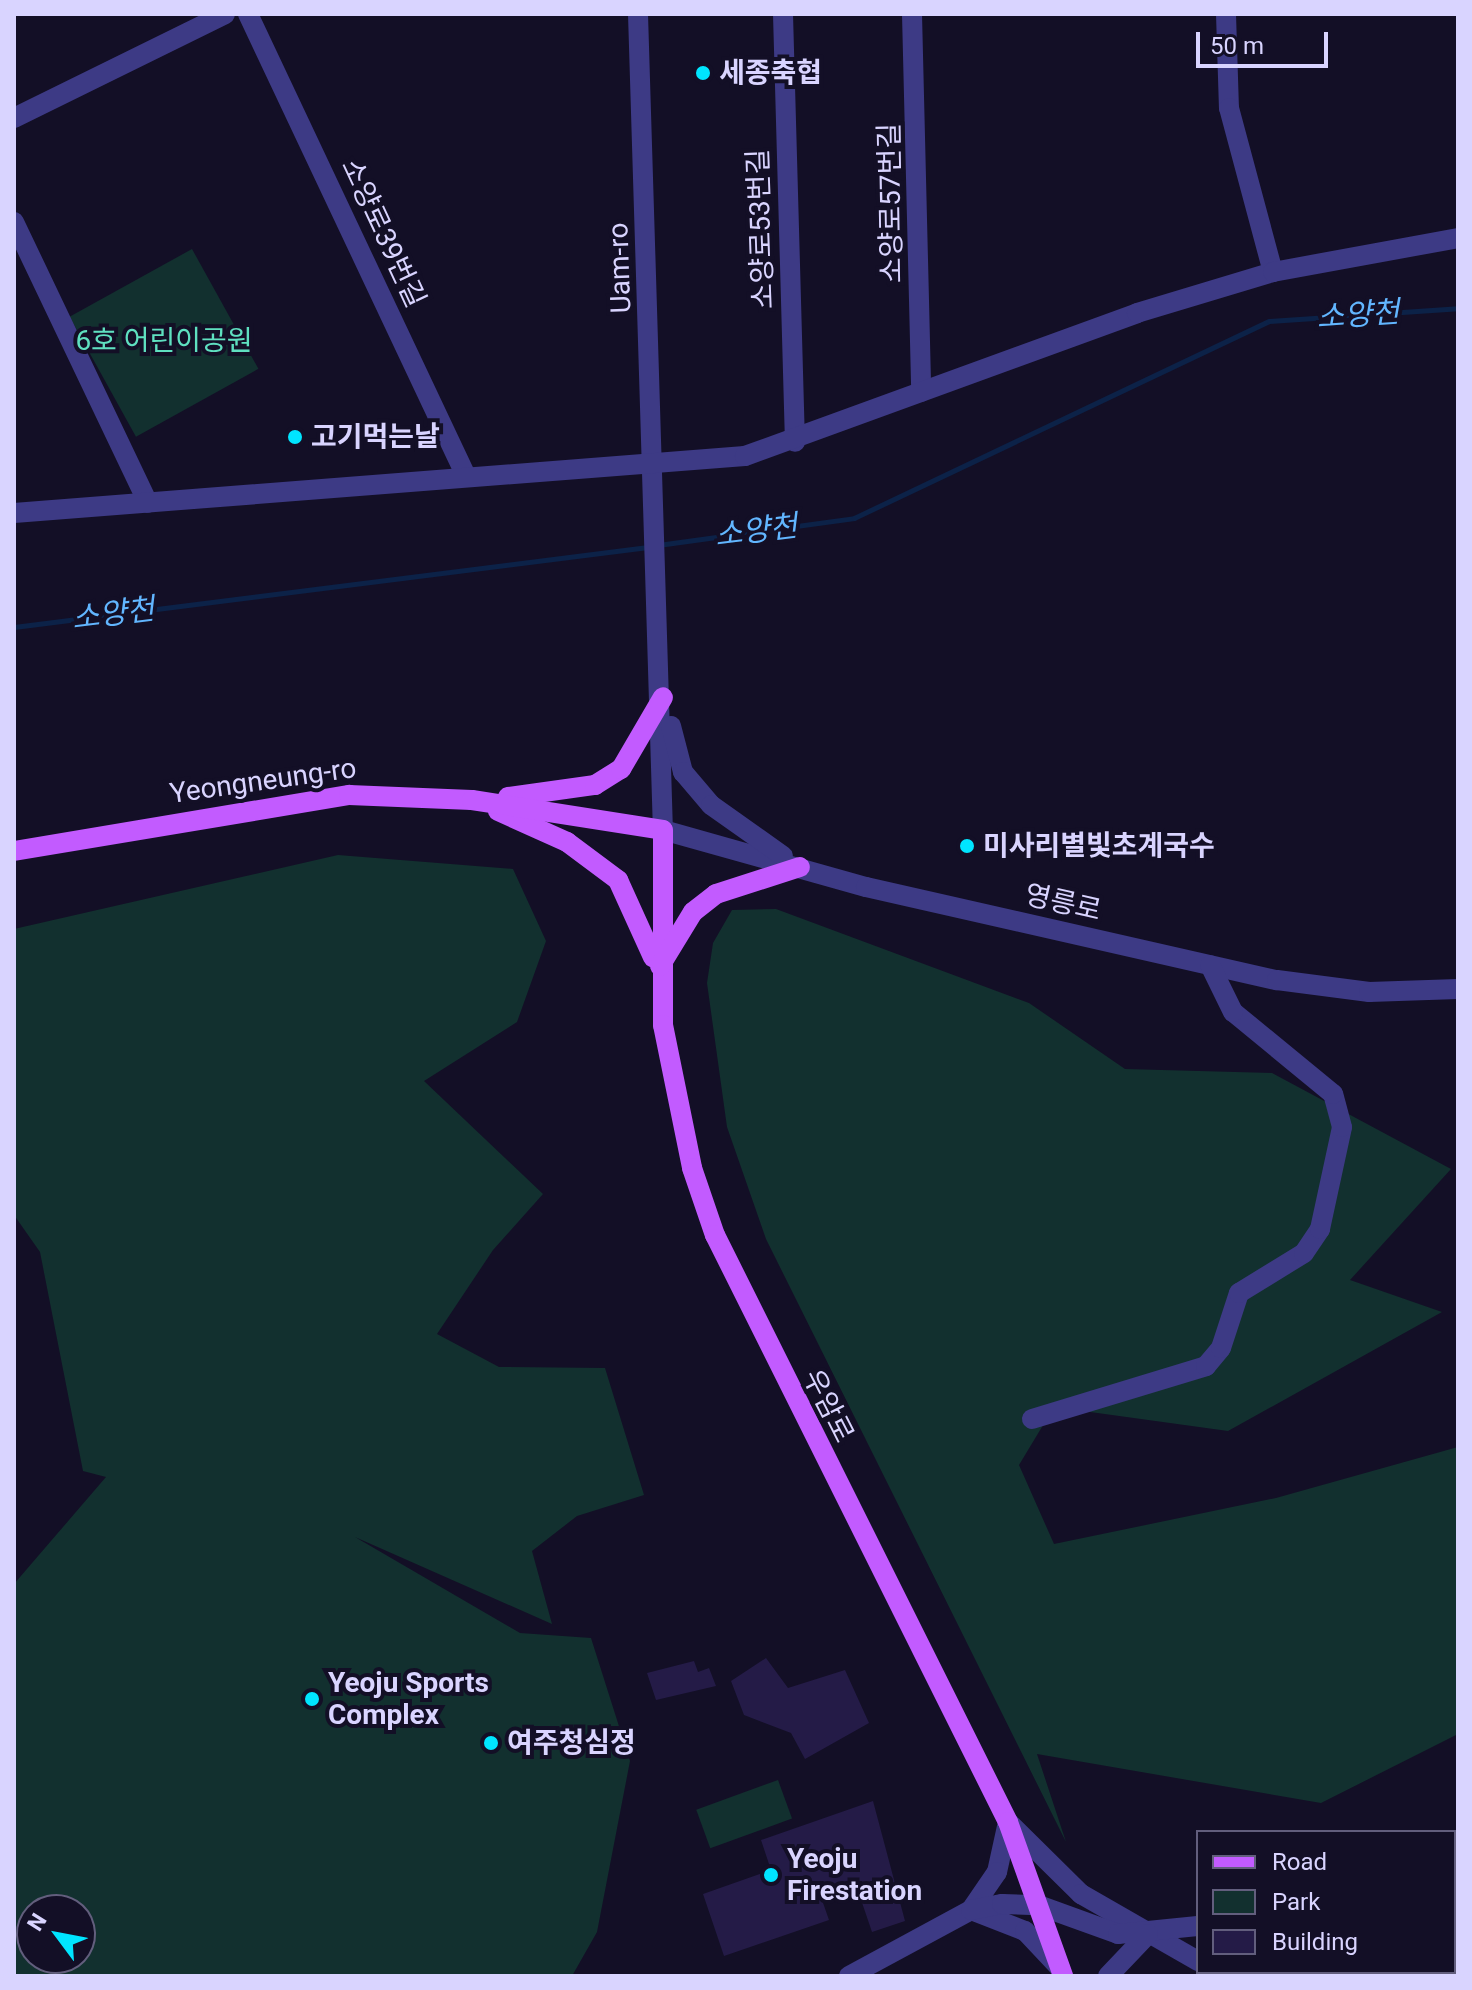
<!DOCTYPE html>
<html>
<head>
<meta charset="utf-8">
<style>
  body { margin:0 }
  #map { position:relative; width:1472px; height:1990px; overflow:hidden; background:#130f26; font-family:Roboto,"Noto Sans KR",sans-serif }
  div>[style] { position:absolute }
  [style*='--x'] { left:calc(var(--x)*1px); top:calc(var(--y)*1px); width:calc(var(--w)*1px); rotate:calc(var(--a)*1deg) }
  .green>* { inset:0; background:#12302f; transform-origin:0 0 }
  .stream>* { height:5px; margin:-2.5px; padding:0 2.5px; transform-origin:2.5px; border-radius:2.5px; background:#0c2248 }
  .building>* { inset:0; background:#241b47 }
  .minor>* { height:20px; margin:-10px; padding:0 10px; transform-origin:10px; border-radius:10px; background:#3d3a85 }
  .major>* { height:20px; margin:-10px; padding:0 10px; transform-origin:10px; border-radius:10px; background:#c25bff }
  .dots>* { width:22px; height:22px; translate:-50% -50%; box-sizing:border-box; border:4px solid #130f26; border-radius:50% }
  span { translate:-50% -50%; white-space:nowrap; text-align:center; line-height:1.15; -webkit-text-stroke:8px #130f26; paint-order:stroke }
  .poi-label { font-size:28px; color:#d9d4ff; font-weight:700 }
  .left { translate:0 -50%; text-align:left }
  .street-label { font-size:28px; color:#d9d4ff }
  .park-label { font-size:28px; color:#5fe0c0 }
  .water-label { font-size:30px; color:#62b6ff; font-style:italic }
  .frame { position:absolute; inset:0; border:16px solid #d9d4ff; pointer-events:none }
  .legend { position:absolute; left:1196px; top:1830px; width:260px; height:144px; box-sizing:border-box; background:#130f26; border:2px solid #625e7d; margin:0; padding:10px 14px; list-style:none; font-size:24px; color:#d9d4ff }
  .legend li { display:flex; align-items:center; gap:16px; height:40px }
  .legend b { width:40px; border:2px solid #625e7d }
  .north { position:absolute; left:16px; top:1894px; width:80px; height:80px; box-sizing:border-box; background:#130f26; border:2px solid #625e7d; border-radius:50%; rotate:302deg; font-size:22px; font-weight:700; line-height:32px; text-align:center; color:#d9d4ff }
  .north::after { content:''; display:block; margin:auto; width:28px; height:36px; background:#00e5ff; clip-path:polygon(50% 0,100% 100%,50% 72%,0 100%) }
  .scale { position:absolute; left:1196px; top:32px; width:132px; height:36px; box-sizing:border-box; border:4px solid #d9d4ff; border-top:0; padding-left:10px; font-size:24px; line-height:28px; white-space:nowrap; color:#d9d4ff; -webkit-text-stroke:6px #130f26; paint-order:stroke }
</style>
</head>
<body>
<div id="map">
  <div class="green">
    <i style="left:192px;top:249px;width:137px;height:140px;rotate:61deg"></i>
    <i style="clip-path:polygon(evenodd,338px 855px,513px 869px,546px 941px,517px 1022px,424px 1081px,543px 1194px,493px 1250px,437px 1334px,499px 1367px,605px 1368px,644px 1495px,577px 1516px,532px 1551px,552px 1624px,355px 1537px,520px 1633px,591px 1638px,630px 1761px,597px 1932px,572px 1976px,14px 1976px,14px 1584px,106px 1477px,83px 1471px,40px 1252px,14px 1215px,14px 929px,338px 855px,32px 1910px,80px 1910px,80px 1958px,32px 1958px,32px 1910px)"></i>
    <i style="clip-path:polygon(776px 909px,1029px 1003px,1125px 1069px,1272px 1073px,1451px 1169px,1350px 1280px,1442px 1312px,1228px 1431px,1054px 1407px,1019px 1465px,1054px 1544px,1276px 1498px,1458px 1447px,1458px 1734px,1321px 1803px,1037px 1754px,1066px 1842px,766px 1239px,727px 1127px,707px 983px,713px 943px,732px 910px)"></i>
    <i style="left:778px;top:1780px;width:41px;height:87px;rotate:70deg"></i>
  </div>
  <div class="stream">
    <i style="--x:658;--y:545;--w:198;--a:-7.8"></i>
    <i style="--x:854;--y:518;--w:459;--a:-25.4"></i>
    <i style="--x:1269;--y:321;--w:189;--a:-3.9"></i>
    <i style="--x:14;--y:627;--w:639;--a:-7.19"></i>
  </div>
  <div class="building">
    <i style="clip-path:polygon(766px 1658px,788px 1688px,845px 1670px,869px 1723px,805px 1759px,791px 1733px,744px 1715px,731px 1681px)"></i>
    <i style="clip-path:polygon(694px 1661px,698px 1672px,709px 1668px,716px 1686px,656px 1700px,647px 1673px)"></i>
    <i style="clip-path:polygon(873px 1801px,905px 1921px,872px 1932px,856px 1885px,821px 1897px,829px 1920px,724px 1956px,703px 1894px,771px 1870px,761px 1840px)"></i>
  </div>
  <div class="minor">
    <i style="--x:248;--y:14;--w:511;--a:64.74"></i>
    <i style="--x:638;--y:14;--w:816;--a:88.25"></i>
    <i style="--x:663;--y:830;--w:211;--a:15.7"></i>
    <i style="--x:866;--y:887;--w:421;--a:12.8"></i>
    <i style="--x:1277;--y:980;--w:93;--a:7.4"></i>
    <i style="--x:1369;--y:992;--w:89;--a:-1.9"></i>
    <i style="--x:783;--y:14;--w:428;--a:88.4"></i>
    <i style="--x:912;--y:14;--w:378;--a:88.6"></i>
    <i style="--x:1226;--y:14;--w:94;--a:88.2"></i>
    <i style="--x:1229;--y:108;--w:170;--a:75"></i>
    <i style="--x:14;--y:118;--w:235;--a:-26.2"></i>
    <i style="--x:14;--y:222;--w:311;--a:64.5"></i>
    <i style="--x:14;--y:513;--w:733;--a:-4.46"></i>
    <i style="--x:745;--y:456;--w:417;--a:-20"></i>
    <i style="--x:1137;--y:313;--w:142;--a:-16.8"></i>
    <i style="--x:1273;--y:272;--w:188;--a:-10.4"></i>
    <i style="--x:671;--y:726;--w:48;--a:75.4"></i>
    <i style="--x:683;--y:772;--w:43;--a:49.7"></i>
    <i style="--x:711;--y:805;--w:88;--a:35.3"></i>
    <i style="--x:1032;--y:1419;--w:182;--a:-16.9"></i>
    <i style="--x:1206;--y:1366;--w:23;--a:-50"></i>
    <i style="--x:1221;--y:1348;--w:58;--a:-71.9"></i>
    <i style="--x:1239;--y:1293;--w:76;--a:-31.6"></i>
    <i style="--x:1304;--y:1253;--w:29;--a:-56"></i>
    <i style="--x:1320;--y:1229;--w:104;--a:-77.8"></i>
    <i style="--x:1342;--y:1127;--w:34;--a:-105"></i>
    <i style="--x:1333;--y:1094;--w:129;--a:-140.6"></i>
    <i style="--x:1233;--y:1012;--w:52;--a:-116.1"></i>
    <i style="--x:1008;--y:1822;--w:103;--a:44.6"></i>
    <i style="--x:1081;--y:1894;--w:135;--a:29.8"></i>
    <i style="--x:1008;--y:1822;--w:51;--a:102.4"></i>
    <i style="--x:997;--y:1872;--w:46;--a:124.4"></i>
    <i style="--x:971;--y:1910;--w:58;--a:21.3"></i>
    <i style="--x:1025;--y:1931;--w:51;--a:46.6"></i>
    <i style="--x:1454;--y:1920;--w:4;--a:14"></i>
    <i style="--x:1219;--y:1972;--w:8;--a:30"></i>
    <i style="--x:849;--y:1976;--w:139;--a:-28.4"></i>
    <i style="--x:971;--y:1910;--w:32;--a:-11"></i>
    <i style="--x:1002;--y:1904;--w:36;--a:2"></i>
    <i style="--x:1038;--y:1905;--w:85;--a:19.9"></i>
    <i style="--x:1118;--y:1934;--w:80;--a:-5.7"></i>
    <i style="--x:1108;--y:1976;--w:58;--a:-46.4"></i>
  </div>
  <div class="major">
    <i style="--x:508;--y:797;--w:88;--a:-7.9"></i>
    <i style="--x:595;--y:785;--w:31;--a:-32"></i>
    <i style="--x:621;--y:769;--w:83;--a:-59.7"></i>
    <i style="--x:498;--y:811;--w:76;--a:24.2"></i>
    <i style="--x:567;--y:842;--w:64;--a:36.7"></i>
    <i style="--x:618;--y:880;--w:85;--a:65.6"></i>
    <i style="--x:14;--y:851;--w:340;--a:-9.5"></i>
    <i style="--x:349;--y:795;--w:123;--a:2.3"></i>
    <i style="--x:472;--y:800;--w:193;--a:8.9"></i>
    <i style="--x:663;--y:830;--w:195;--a:90"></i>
    <i style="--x:663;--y:1025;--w:146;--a:78.5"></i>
    <i style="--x:692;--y:1168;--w:71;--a:71.1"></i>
    <i style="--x:715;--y:1235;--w:656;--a:63.47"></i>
    <i style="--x:1008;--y:1822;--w:164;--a:70.3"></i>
    <i style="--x:660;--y:966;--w:63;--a:-58.6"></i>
    <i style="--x:693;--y:912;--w:29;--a:-38"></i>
    <i style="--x:716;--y:894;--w:88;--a:-17.8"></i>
  </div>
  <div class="dots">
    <i style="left:703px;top:73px;background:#00e5ff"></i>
    <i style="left:295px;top:437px;background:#00e5ff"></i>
    <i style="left:967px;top:846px;background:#00e5ff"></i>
    <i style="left:312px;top:1699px;background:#00e5ff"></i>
    <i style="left:491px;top:1743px;background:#00e5ff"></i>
    <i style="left:771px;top:1875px;background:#00e5ff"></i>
  </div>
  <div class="poi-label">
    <span class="left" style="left:719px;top:73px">세종축협</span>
    <span class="left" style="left:311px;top:437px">고기먹는날</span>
    <span class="left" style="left:983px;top:846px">미사리별빛초계국수</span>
    <span class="left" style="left:328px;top:1699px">Yeoju Sports<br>Complex</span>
    <span class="left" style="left:507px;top:1743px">여주청심정</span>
    <span class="left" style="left:787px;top:1875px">Yeoju<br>Firestation</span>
  </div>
  <div class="street-label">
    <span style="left:891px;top:203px;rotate:-91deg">소양로57번길</span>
    <span style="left:761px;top:229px;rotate:-92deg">소양로53번길</span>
    <span style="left:383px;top:233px;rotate:65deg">소양로39번길</span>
    <span style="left:620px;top:268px;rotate:-92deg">Uam-ro</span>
    <span style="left:263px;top:781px;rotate:-8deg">Yeongneung-ro</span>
    <span style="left:1063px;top:903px;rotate:13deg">영릉로</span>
    <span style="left:828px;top:1406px;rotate:63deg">우암로</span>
  </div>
  <div class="park-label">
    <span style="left:164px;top:341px">6호 어린이공원</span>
  </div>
  <div class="water-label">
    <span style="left:1358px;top:315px;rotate:-4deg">소양천</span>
    <span style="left:756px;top:531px;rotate:-7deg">소양천</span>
    <span style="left:113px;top:614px;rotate:-7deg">소양천</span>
  </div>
  <div class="frame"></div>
  <ul class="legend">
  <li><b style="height:10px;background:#c25bff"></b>Road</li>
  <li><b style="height:22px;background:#12302f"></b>Park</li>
  <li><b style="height:22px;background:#241b47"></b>Building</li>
  </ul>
  <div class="north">N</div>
  <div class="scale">50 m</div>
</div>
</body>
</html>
